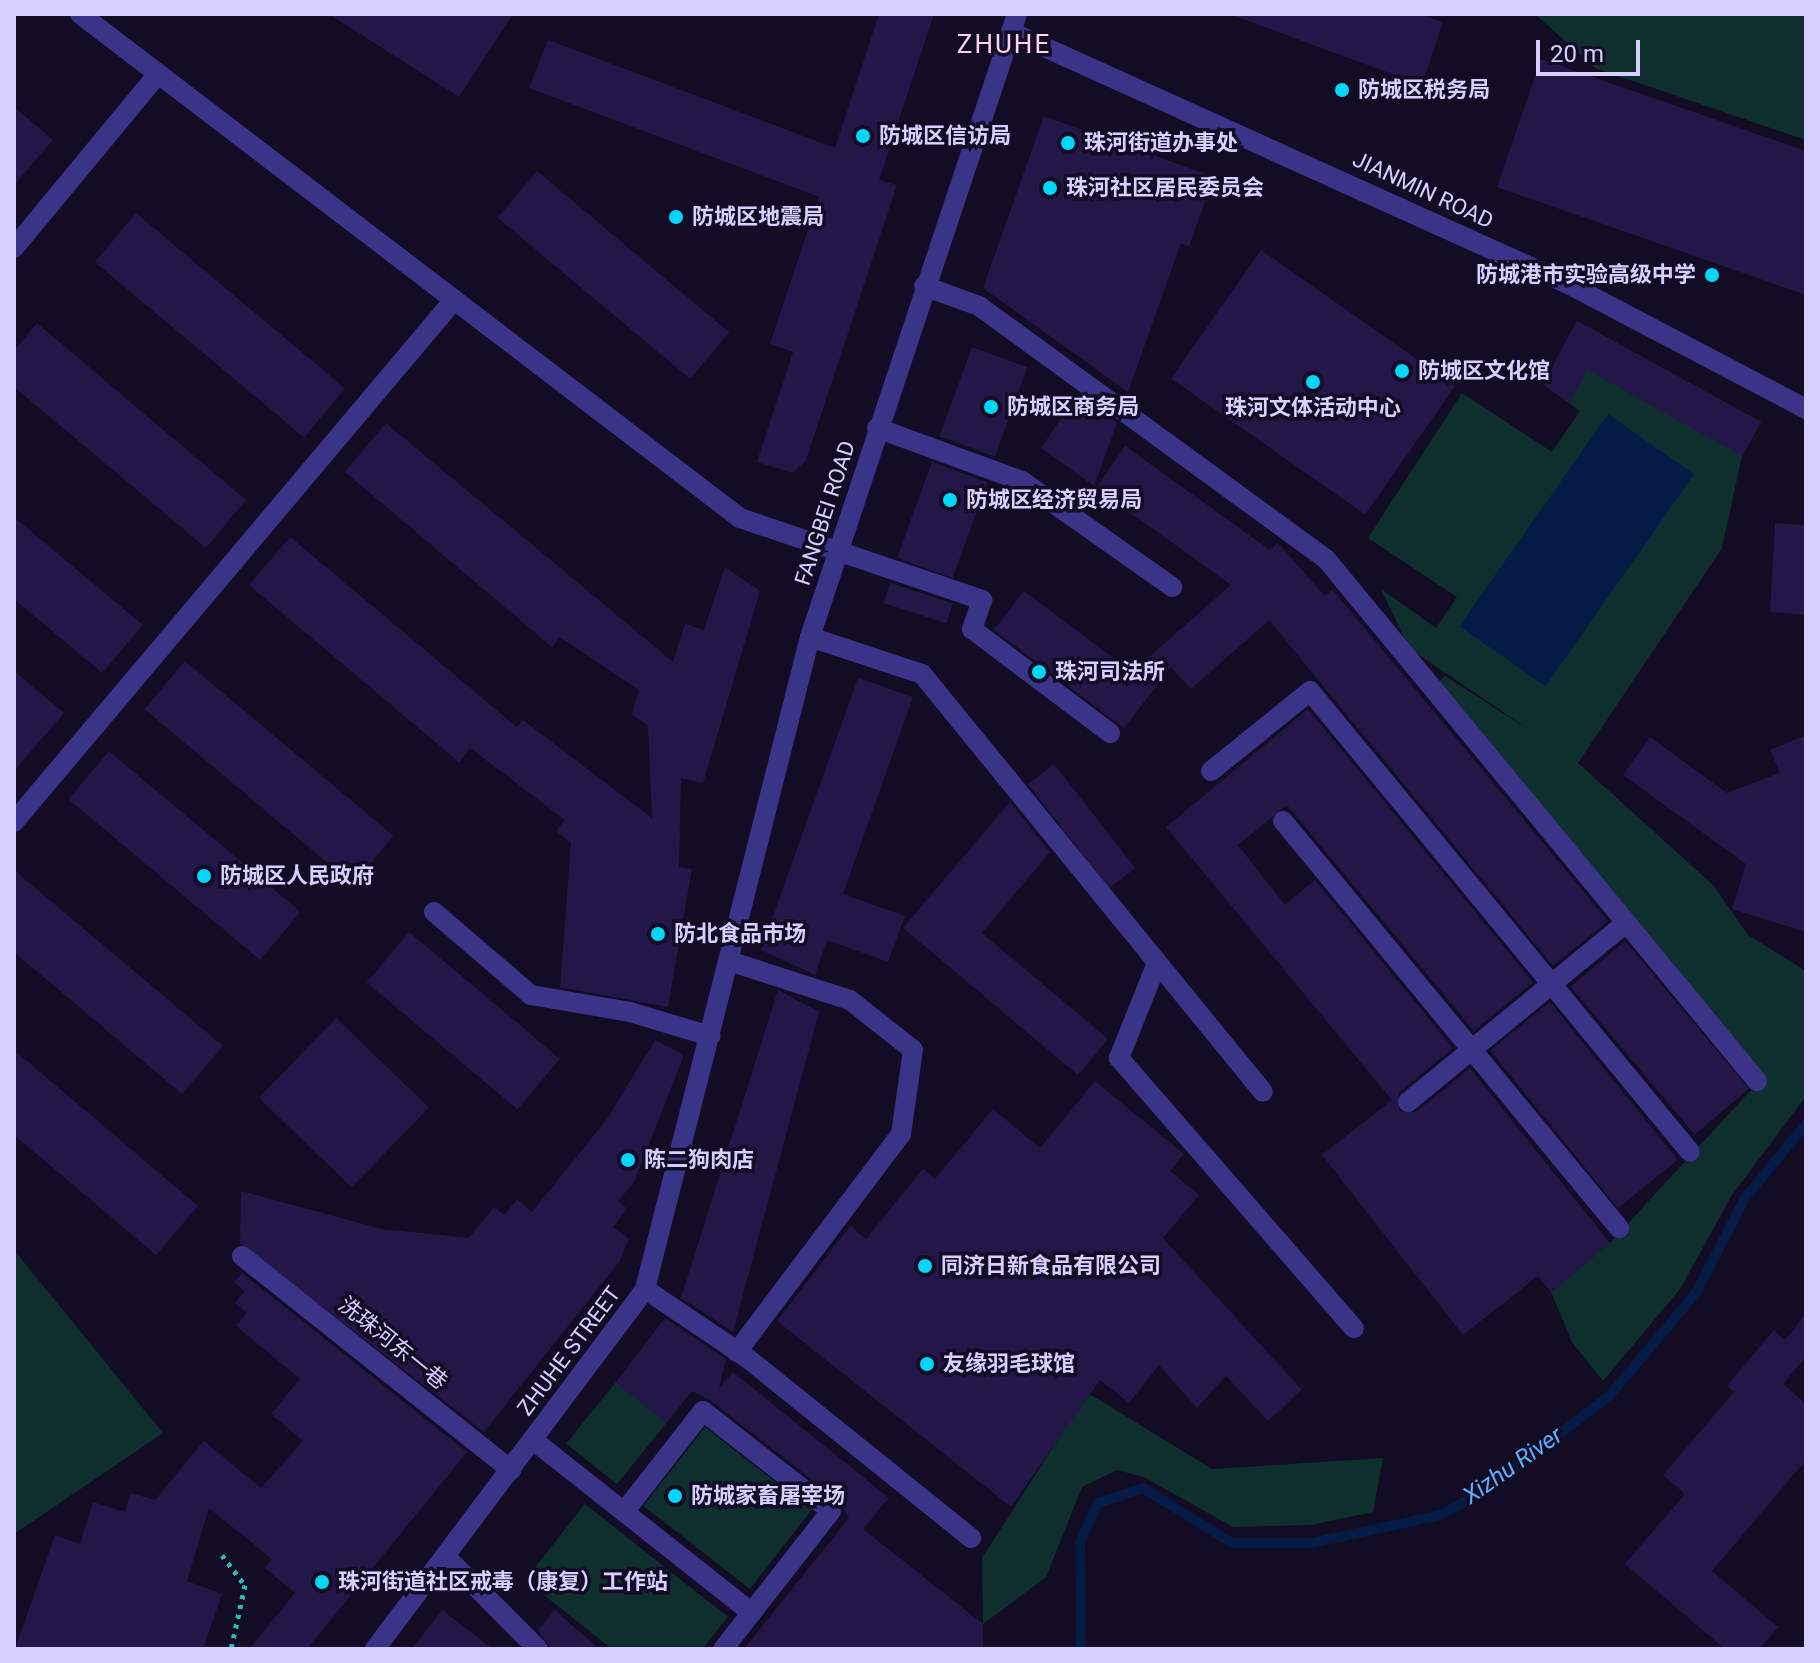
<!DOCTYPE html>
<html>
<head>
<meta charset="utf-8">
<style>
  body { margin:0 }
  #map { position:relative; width:1820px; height:1663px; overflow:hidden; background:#120c25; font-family:Roboto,"Noto Sans SC",sans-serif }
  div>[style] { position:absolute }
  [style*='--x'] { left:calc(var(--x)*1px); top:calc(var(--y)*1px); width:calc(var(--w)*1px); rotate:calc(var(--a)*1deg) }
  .green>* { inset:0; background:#0f2f2f; transform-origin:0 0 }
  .water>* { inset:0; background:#051a44; transform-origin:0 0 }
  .stream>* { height:10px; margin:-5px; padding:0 5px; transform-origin:5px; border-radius:5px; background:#051a44 }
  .building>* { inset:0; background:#231747; transform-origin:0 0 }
  .path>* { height:5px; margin-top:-2.5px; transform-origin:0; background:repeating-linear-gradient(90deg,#24bfbc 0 4px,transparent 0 10px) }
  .service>* { height:20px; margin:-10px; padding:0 10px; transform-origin:10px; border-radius:10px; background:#3a3388 }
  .tertiary>* { height:20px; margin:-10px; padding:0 10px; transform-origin:10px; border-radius:10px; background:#3a3388 }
  .dots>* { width:22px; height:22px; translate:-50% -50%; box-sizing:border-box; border:4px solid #120c25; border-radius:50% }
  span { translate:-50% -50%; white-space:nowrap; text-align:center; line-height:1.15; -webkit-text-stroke:7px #120c25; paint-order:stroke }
  .poi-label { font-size:22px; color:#d7d0ff; font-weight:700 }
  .left { translate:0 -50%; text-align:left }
  .right { translate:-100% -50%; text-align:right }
  .street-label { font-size:22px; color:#d7d0ff }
  .water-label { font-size:24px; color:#5eadff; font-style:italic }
  .quarter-label { font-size:26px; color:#ffd2ed; letter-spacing:2px }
  .frame { position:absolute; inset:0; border:16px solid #d7d0ff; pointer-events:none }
  .scale { position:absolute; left:1536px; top:40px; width:104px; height:36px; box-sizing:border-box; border:4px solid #d7d0ff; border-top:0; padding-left:10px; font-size:24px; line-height:28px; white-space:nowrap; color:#d7d0ff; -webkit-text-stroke:6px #120c25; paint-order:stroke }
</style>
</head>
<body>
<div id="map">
  <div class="green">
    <i style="clip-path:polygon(1535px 14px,1806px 14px,1806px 140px,1595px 68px)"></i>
    <i style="clip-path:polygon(1577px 321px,1761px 422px,1742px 456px,1722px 548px,1578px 763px,1713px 885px,1748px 935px,1806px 971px,1806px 1096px,1732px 1195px,1680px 1289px,1603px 1381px,1572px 1342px,1551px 1292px,1610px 1243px,1762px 1078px,1438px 682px,1445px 676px,1531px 731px,1409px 648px,1381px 589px,1436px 628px,1457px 597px,1368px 538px,1462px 393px,1552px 452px,1580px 411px,1543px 384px)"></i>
    <i style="clip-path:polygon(14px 1250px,163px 1433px,14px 1534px)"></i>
    <i style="left:616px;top:1382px;width:65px;height:79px;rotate:39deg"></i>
    <i style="clip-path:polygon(1088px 1393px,1212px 1469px,1383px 1458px,1373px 1512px,1311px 1525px,1233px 1527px,1144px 1477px,1117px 1470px,1082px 1487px,1046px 1577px,983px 1624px,982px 1558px)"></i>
    <i style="left:705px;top:1427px;width:135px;height:100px;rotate:38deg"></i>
    <i style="clip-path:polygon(585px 1504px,728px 1617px,702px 1649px,612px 1649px,525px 1580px)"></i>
  </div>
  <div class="water">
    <i style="left:1608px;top:414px;width:105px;height:259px;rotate:35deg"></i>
  </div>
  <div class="stream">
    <i style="--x:1081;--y:1649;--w:107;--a:-90.5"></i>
    <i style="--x:1080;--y:1542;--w:43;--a:-65.2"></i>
    <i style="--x:1098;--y:1503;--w:47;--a:-18.4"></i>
    <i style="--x:1143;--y:1488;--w:105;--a:31.7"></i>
    <i style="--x:1232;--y:1543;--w:80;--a:0"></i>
    <i style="--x:1312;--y:1543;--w:131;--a:-12.3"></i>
    <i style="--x:1440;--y:1515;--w:57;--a:-28.4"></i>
    <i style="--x:1490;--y:1488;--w:152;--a:-37.8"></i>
    <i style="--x:1610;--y:1395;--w:133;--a:-49.9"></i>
    <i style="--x:1696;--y:1293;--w:107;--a:-62.7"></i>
    <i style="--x:1745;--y:1198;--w:96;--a:-50.5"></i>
  </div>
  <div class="building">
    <i style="clip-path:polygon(329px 14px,513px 14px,459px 97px)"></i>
    <i style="clip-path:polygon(879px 14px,934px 14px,879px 180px,897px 185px,806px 460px,793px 473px,757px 462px,793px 352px,770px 344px,819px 197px,529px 88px,548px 40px,835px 148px)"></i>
    <i style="clip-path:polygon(1229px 14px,1419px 14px,1443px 22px,1422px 85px)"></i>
    <i style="clip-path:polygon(1541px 59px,1806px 151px,1806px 295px,1497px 187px)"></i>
    <i style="clip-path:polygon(14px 107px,53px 140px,14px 185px)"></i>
    <i style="clip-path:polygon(1044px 116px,1214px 177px,1189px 246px,1181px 243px,1128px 392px,983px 288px)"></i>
    <i style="left:537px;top:171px;width:251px;height:61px;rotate:40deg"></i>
    <i style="left:136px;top:213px;width:273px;height:64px;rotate:40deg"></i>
    <i style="left:1261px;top:250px;width:237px;height:157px;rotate:35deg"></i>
    <i style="clip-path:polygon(1577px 321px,1761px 422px,1742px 456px,1587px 370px,1569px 403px,1543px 384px)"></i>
    <i style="clip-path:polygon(37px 323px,246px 500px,206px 548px,14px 387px,14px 351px)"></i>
    <i style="left:972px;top:347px;width:59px;height:95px;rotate:20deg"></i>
    <i style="clip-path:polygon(1078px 394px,1117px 423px,1094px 486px,1041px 448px)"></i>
    <i style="clip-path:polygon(386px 423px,673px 662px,685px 624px,704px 630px,725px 567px,760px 591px,703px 783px,681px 778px,679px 867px,692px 869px,668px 1007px,560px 987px,571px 842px,556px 831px,565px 820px,470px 748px,459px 762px,249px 585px,290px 537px,517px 727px,523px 720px,652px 818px,648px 726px,632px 714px,639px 690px,560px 637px,552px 647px,345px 472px)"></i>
    <i style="clip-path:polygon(1125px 446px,1270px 550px,1278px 543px,1325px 596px,1332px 589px,1608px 921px,1553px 966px,1269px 620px,1191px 689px,1171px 667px,1124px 728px,994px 630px,1024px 591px,1132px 672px,1231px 585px,1096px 488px)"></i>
    <i style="left:932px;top:462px;width:59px;height:102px;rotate:20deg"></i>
    <i style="clip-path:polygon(14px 517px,143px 625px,102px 673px,14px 599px)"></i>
    <i style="clip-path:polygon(1775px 523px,1806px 525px,1806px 615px,1770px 612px)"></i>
    <i style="left:890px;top:583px;width:66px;height:21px;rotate:18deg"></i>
    <i style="left:185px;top:661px;width:272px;height:63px;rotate:40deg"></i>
    <i style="clip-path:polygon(14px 671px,64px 713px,14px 771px)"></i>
    <i style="clip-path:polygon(858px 678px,913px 697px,843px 894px,905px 916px,888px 962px,827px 940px,815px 975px,761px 950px)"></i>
    <i style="clip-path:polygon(1308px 709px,1533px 982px,1474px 1031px,1287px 805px,1238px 845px,1285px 905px,1315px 880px,1453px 1048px,1399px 1093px,1399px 1111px,1416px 1112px,1470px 1068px,1610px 1243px,1551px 1292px,1538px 1276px,1463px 1335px,1322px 1155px,1392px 1100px,1166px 827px)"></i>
    <i style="clip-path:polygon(1806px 735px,1806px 932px,1732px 909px,1746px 864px,1623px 775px,1650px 737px,1727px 793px,1780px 773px,1770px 750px)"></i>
    <i style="left:109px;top:751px;width:250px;height:63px;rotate:40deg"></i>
    <i style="left:1054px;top:764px;width:132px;height:33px;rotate:52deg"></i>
    <i style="clip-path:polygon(1010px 802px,1050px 852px,982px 933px,1108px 1039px,1078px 1075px,903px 928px)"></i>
    <i style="clip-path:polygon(14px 870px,223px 1046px,182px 1094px,14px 952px)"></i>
    <i style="left:409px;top:932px;width:197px;height:66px;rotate:40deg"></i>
    <i style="left:1625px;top:941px;width:193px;height:71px;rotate:50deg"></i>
    <i style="clip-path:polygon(778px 990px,819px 1012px,733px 1332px,681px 1298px)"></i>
    <i style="left:1550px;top:1002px;width:203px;height:77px;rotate:51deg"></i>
    <i style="left:336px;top:1018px;width:129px;height:111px;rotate:44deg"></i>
    <i style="clip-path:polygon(655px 1040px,684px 1055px,634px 1182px,618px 1201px,627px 1209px,613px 1227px,629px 1239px,619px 1262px,484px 1432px,240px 1243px,241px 1191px,382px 1229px,469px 1238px,494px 1207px,505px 1215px,517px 1199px,532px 1212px,607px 1119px)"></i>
    <i style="clip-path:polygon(14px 1050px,198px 1206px,156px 1255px,14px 1135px)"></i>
    <i style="clip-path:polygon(1095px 1081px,1184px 1154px,1170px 1171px,1199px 1195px,1163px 1238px,1302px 1390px,1268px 1421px,1226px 1376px,1197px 1408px,1159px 1365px,1129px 1403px,1100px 1380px,1011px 1507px,777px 1321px,850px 1226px,866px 1239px,923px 1169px,935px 1179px,993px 1109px,1040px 1148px)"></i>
    <i style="clip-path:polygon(242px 1273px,467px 1452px,307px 1649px,249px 1649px,295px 1593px,265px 1568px,272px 1559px,209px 1508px,187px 1581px,222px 1594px,203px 1649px,15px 1649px,55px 1535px,80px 1544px,93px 1502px,125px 1512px,130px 1493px,155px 1500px,204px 1441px,261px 1488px,303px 1441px,271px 1414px,300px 1379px,236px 1326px,247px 1313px,235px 1303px,245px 1291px,234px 1282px)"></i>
    <i style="clip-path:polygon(1806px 1314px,1806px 1356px,1783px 1384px,1806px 1404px,1806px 1460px,1712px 1571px,1778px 1627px,1759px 1649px,1725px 1649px,1625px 1564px,1685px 1494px,1663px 1475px,1734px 1392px,1727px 1386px,1774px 1330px,1785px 1340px)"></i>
    <i style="clip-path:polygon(665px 1318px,726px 1359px,719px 1389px,733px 1372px,889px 1498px,863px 1529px,983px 1624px,983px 1649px,744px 1649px,849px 1518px,839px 1501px,710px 1400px,692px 1391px,666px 1423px,616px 1382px)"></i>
    <i style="clip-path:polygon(442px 1610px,493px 1649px,412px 1649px)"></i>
    <i style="clip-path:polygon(555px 1610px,599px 1649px,551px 1649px,538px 1630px)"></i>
  </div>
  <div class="path">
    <i style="--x:222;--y:1555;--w:38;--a:53"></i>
    <i style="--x:245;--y:1585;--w:66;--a:102.3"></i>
  </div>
  <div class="service">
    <i style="--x:80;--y:14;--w:830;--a:37.37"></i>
    <i style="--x:740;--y:518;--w:256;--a:18.7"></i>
    <i style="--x:982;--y:600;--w:31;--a:109"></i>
    <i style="--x:972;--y:629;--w:173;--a:37"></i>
    <i style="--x:14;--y:248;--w:226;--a:-50.4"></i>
    <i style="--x:924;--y:286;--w:59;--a:20"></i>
    <i style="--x:979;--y:306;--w:429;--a:36.1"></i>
    <i style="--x:1326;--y:559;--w:677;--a:50.45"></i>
    <i style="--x:877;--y:428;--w:154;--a:20.1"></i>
    <i style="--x:1022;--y:481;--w:184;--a:35.2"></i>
    <i style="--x:810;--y:637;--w:118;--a:18.3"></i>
    <i style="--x:922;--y:674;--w:539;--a:50.79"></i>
    <i style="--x:1211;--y:771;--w:127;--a:-38.9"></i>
    <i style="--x:1310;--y:691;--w:597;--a:50.5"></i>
    <i style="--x:1283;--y:821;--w:528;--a:50.46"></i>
    <i style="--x:14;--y:822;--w:683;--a:-49.87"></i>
    <i style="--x:434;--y:912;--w:128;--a:40.6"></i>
    <i style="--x:531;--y:995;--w:100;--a:9.7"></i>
    <i style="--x:630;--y:1012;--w:84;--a:16.7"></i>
    <i style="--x:729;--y:961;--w:127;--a:17.9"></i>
    <i style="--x:850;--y:1000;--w:80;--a:38.4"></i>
    <i style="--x:913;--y:1050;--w:85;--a:98.1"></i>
    <i style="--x:901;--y:1134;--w:273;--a:127"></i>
    <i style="--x:1155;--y:968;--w:97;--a:111.8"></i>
    <i style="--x:1119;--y:1058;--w:358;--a:49"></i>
    <i style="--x:1408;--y:1102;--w:282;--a:-39.4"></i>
    <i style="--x:242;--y:1256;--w:344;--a:38.5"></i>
    <i style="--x:645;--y:1289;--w:122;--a:34"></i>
    <i style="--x:746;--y:1357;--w:289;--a:38.8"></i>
    <i style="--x:533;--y:1440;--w:278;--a:38.3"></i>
    <i style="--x:624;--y:1512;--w:128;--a:-52"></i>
    <i style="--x:703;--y:1411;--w:162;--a:38"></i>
    <i style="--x:831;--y:1511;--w:175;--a:128"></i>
    <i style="--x:445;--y:1556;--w:132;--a:45"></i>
  </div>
  <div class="tertiary">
    <i style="--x:1011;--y:32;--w:611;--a:24.34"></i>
    <i style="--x:1568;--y:284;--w:269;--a:27.7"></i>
    <i style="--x:375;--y:1649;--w:450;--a:-53.1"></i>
    <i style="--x:645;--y:1289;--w:673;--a:-75.8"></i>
    <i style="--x:810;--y:637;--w:656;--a:-71.62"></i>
  </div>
  <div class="dots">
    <i style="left:1342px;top:90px;background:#00d7fb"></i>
    <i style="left:863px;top:136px;background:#00d7fb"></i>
    <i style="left:1068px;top:143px;background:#00d7fb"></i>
    <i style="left:1050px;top:188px;background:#00d7fb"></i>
    <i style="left:676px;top:217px;background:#00d7fb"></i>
    <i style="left:1712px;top:275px;background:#00d7fb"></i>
    <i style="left:1402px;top:371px;background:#00d7fb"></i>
    <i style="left:1313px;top:382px;background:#00d7fb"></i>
    <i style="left:991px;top:407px;background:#00d7fb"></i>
    <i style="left:950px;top:500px;background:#00d7fb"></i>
    <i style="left:1039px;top:672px;background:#00d7fb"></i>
    <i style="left:204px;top:876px;background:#00d7fb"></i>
    <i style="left:658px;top:934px;background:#00d7fb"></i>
    <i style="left:628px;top:1160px;background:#00d7fb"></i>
    <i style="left:925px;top:1266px;background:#00d7fb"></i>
    <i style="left:927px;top:1364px;background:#00d7fb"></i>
    <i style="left:675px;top:1496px;background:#00d7fb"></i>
    <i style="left:322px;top:1582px;background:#00d7fb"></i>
  </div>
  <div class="poi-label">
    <span class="left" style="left:1358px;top:90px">防城区税务局</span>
    <span class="left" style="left:879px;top:136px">防城区信访局</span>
    <span class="left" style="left:1084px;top:143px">珠河街道办事处</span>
    <span class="left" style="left:1066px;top:188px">珠河社区居民委员会</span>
    <span class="left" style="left:692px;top:217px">防城区地震局</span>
    <span class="right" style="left:1696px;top:275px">防城港市实验高级中学</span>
    <span class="left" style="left:1418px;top:371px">防城区文化馆</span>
    <span class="left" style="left:1007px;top:407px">防城区商务局</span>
    <span style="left:1313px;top:408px">珠河文体活动中心</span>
    <span class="left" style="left:966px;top:500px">防城区经济贸易局</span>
    <span class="left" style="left:1055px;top:672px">珠河司法所</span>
    <span class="left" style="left:220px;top:876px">防城区人民政府</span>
    <span class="left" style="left:674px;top:934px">防北食品市场</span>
    <span class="left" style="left:644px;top:1160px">陈二狗肉店</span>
    <span class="left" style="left:941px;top:1266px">同济日新食品有限公司</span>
    <span class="left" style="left:943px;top:1364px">友缘羽毛球馆</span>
    <span class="left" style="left:691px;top:1496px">防城家畜屠宰场</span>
    <span class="left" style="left:338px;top:1582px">珠河街道社区戒毒（康复）工作站</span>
  </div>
  <div class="street-label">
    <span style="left:1423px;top:190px;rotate:25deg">JIANMIN ROAD</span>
    <span style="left:825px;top:513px;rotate:-72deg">FANGBEI ROAD</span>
    <span style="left:393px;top:1343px;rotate:39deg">洗珠河东一巷</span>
    <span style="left:569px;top:1351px;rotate:-53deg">ZHUHE STREET</span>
  </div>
  <div class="water-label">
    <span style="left:1513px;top:1466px;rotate:-35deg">Xizhu River</span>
  </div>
  <div class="quarter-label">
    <span style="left:1004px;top:45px">ZHUHE</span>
  </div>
  <div class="frame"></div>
  <div class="scale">20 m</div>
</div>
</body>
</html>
